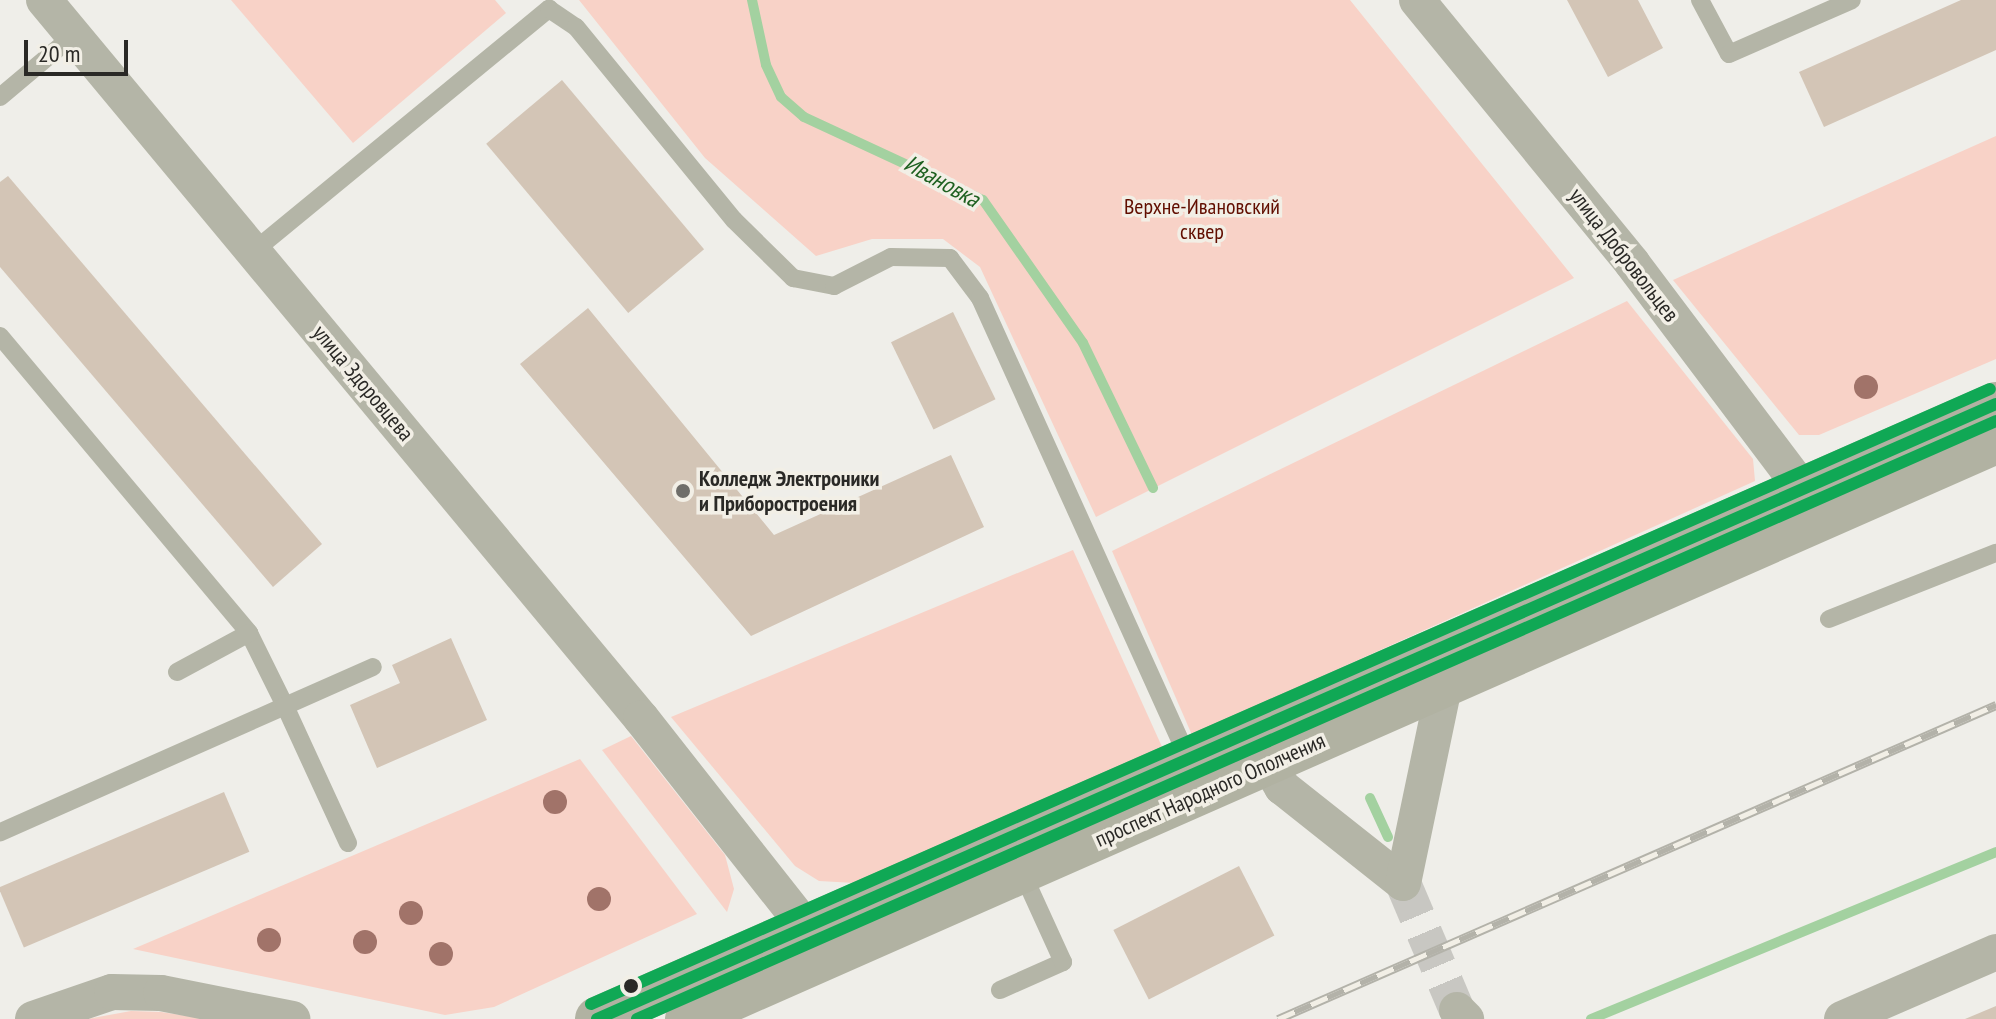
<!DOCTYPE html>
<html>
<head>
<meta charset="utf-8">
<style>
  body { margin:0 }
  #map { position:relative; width:1996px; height:1019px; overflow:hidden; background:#efeee9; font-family:"PT Sans Narrow",sans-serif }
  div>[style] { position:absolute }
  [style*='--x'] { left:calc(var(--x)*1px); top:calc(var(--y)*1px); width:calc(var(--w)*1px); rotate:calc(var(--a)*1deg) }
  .green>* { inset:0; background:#f8d2c7 }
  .stream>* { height:10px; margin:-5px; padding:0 5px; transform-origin:5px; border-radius:5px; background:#a3d1a0 }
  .building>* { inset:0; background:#d3c5b6; transform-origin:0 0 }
  .street-tunnel>* { height:36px; margin-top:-18px; transform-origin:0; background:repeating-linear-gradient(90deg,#c8c7c2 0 36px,transparent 0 54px) }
  .lane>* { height:18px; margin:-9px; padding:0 9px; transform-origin:9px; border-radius:9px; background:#b4b5a7 }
  .street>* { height:36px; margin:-18px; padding:0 18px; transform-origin:18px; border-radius:18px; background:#b4b5a7 }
  .secondary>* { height:44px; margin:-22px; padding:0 22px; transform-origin:22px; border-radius:22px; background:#b1b2a2 }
  .rail>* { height:9px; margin-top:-4.5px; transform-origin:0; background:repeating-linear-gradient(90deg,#f2efe6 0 18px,#b3b2a9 0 36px); box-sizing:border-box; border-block:2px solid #b3b2a9 }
  .bus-1>* { height:12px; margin:-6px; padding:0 6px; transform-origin:6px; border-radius:6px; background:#10a855 }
  .bus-2>* { height:12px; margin:-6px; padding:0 6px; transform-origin:6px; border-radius:6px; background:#10a855 }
  .bus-3>* { height:12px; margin:-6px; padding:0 6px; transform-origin:6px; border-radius:6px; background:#10a855 }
  .trees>* { width:24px; height:24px; margin:-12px; border-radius:50%; background:#a17369 }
  .dots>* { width:22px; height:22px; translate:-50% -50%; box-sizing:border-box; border:4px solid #f2efe6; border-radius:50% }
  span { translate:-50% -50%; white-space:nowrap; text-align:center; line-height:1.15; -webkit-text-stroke:7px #f2efe6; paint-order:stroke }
  .park-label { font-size:22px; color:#610e00 }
  .street-label { font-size:22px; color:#2a2926 }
  .poi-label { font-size:22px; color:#2a2926; font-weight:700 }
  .left { translate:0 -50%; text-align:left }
  .water-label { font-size:24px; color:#1d6020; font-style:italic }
  .scale { position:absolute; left:24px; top:40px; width:104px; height:36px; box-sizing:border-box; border:4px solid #2a2926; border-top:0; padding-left:10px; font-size:24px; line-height:28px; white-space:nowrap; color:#2a2926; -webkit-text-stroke:6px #f2efe6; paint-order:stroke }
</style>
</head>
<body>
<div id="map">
  <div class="green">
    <i style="clip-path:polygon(231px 0,495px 0,506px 13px,353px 143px)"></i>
    <i style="clip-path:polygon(579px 0,1350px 0,1574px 278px,1096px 517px,980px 267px,943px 239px,872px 239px,816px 256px,705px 158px)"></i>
    <i style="clip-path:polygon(1996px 136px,1996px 359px,1819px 435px,1799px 435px,1673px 280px)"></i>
    <i style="clip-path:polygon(1627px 301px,1753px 459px,1755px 481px,1192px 735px,1112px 551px)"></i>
    <i style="clip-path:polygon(1073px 550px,1163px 749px,855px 883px,819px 881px,795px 866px,671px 717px)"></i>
    <i style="clip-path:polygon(631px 736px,725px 855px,734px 889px,727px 912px,602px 750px)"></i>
    <i style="clip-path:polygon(580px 759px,697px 914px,494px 1007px,445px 1015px,133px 949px)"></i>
    <i style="clip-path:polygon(131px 1011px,161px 1012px,207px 1019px,87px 1019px)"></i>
  </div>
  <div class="stream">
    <i style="--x:752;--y:0;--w:66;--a:77.8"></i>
    <i style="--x:766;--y:65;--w:35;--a:65"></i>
    <i style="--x:781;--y:97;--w:30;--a:41"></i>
    <i style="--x:804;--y:117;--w:197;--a:24.9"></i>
    <i style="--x:983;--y:200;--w:174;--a:55"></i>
    <i style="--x:1083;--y:343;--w:161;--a:64.2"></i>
    <i style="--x:1370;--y:798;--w:43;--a:65.2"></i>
    <i style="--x:1591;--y:1019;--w:438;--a:-22.4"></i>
  </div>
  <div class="building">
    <i style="clip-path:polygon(1567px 0,1638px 0,1663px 48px,1608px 77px)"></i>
    <i style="clip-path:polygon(1961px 0,1996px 0,1996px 50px,1824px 127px,1799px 72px)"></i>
    <i style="left:562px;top:80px;width:221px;height:99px;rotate:50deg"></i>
    <i style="clip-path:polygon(8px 176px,322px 544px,273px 587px,0 267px,0 182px)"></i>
    <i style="clip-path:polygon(588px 308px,774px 535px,951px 455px,984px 527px,751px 636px,520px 364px)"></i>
    <i style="left:953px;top:312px;width:97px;height:69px;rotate:64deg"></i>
    <i style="clip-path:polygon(451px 638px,487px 720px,377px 768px,350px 705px,400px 683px,392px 665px)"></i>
    <i style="left:224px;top:792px;width:65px;height:245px;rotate:67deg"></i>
    <i style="left:1239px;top:866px;width:78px;height:141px;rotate:63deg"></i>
    <i style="clip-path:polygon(1996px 1006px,1996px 1019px,1965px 1019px)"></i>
  </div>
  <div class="street-tunnel">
    <i style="--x:1403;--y:883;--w:138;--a:67"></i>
  </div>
  <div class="lane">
    <i style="--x:1700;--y:0;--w:61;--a:61.8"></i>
    <i style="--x:1729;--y:54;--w:134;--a:-23.7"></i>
    <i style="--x:0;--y:97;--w:97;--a:-40"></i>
    <i style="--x:254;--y:251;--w:382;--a:-39.4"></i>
    <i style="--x:549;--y:9;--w:32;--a:34"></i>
    <i style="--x:576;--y:27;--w:249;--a:50.7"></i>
    <i style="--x:734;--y:220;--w:83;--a:44.5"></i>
    <i style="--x:793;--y:278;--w:42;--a:11"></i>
    <i style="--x:834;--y:286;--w:64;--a:-27"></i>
    <i style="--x:891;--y:257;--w:59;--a:1"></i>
    <i style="--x:950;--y:258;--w:50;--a:53.1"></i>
    <i style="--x:980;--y:298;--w:507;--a:65.66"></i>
    <i style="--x:0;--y:336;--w:388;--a:50"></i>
    <i style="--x:249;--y:633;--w:81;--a:63.7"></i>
    <i style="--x:285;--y:706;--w:312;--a:156.1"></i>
    <i style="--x:1829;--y:619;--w:180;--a:-21.6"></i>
    <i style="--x:177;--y:672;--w:82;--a:-28.4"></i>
    <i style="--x:348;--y:843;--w:151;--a:-114.7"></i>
    <i style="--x:285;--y:706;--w:96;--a:-23.9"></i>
    <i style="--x:1000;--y:990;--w:69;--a:-24"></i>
    <i style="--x:1063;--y:962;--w:99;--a:-114.5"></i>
  </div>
  <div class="street">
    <i style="--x:44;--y:0;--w:934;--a:50.26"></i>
    <i style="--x:641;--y:718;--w:293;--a:51.8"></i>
    <i style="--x:1417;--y:0;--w:340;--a:50.7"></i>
    <i style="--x:1632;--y:263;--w:311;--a:53"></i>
    <i style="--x:1254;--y:739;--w:56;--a:59.7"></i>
    <i style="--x:1282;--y:787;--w:154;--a:38.4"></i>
    <i style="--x:1403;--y:883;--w:201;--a:-78.2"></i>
    <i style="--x:1444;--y:686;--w:22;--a:-114"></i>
    <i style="--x:1457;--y:1010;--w:13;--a:45"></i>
    <i style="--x:33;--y:1019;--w:83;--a:-18.9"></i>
    <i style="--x:112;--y:992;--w:49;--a:1.2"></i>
    <i style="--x:161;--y:993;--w:134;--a:11.2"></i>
    <i style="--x:1842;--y:1019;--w:168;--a:-23.5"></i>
  </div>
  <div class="secondary">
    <i style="--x:597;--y:1019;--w:1528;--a:-23.73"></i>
    <i style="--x:687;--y:1019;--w:1431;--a:-23.79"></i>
  </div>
  <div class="rail">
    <i style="--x:1278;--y:1019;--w:784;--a:-23.62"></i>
  </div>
  <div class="bus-1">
    <i style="--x:597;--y:1019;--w:1528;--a:-23.73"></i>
  </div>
  <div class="bus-2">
    <i style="--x:637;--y:1019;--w:1485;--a:-23.75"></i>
  </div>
  <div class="bus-3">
    <i style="--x:591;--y:1004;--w:1528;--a:-23.73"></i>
  </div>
  <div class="trees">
    <i style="left:1866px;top:387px"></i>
    <i style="left:555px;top:802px"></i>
    <i style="left:599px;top:899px"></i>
    <i style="left:411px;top:913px"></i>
    <i style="left:269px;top:940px"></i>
    <i style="left:365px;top:942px"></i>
    <i style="left:441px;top:954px"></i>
  </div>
  <div class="dots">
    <i style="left:683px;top:491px;background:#6f6e6a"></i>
    <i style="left:631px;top:986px;background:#2a2926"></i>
  </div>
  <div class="park-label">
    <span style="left:1202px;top:219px">Верхне-Ивановский<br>сквер</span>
  </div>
  <div class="street-label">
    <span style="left:1624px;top:255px;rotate:52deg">улица Добровольцев</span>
    <span style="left:363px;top:383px;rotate:50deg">улица Здоровцева</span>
    <span style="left:1210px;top:790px;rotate:-24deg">проспект Народного Ополчения</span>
  </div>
  <div class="poi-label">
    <span class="left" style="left:699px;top:491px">Колледж Электроники<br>и Приборостроения</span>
  </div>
  <div class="water-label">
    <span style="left:942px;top:181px;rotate:29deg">Ивановка</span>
  </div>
  <div class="scale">20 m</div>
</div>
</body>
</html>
